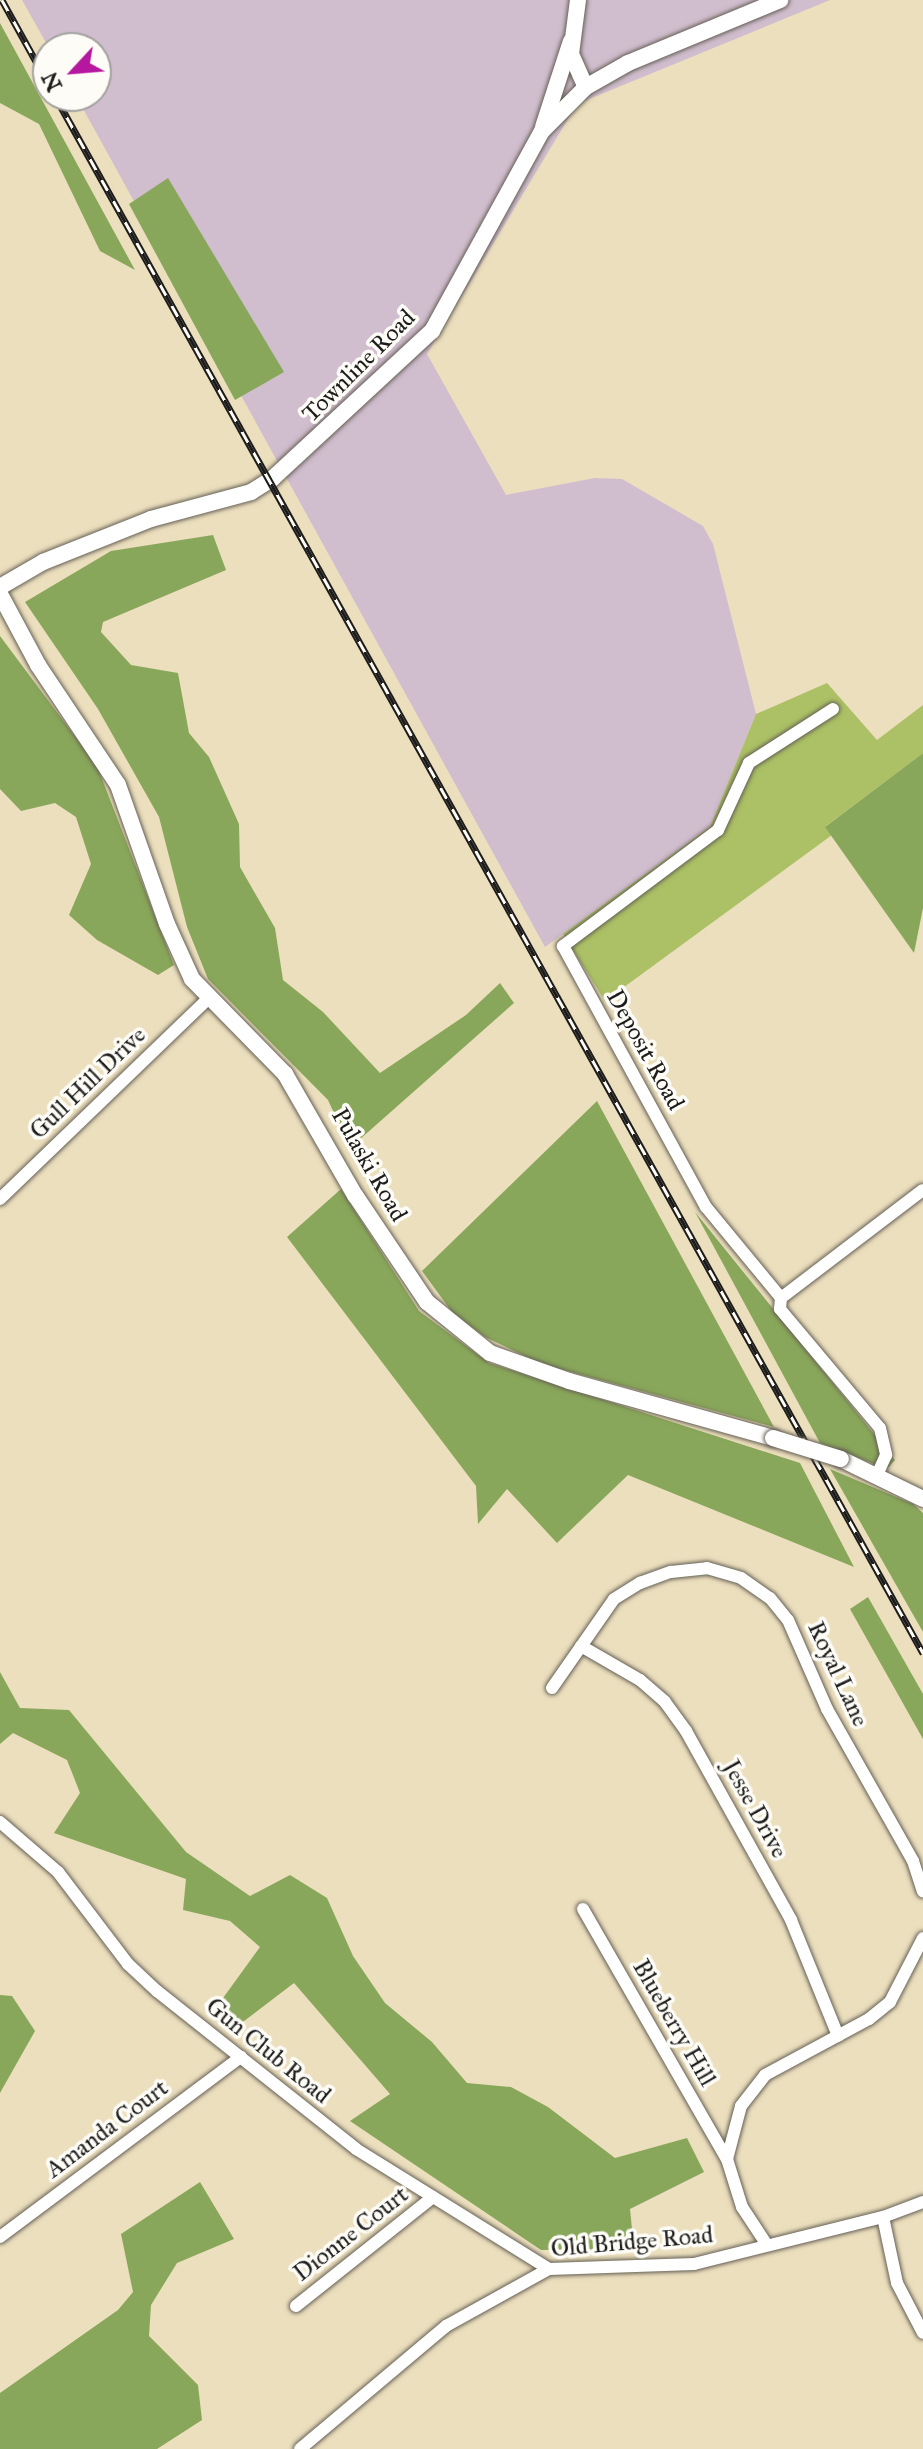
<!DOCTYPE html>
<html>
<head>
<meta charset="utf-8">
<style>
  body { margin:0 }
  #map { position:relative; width:923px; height:2449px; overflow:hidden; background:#ecdfbe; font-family:"IM FELL Great Primer",serif }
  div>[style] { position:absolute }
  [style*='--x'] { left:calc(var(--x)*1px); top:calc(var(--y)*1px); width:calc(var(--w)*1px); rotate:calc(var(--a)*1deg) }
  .industrial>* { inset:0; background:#d0bdce }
  .green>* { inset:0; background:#acc165 }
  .forest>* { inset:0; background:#89a75a }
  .roads { filter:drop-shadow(0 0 2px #656055) drop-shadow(0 0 2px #656055) }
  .minor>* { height:12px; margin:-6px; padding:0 6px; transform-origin:6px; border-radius:6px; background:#fff }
  .major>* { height:16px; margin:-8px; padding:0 8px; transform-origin:8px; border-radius:8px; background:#fff }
  .rail>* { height:7px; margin-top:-3.5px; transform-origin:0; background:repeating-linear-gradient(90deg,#fdfcf7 0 12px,#1c1c1c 0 24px); box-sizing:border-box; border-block:2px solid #1c1c1c }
  .bridges { filter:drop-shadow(0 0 2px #656055) drop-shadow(0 0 2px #656055) }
  .major-bridge>* { height:16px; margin:-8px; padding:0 8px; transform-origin:8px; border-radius:8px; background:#fff }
  span { translate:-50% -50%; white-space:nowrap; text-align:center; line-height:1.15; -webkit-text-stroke:7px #fdfcf7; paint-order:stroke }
  .street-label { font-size:24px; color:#1c1c1c }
  .north { position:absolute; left:32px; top:32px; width:80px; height:80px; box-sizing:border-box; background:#fdfcf7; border:2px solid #a3a29f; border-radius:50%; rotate:244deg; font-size:22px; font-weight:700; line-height:32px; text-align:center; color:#1c1c1c }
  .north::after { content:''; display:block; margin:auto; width:28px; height:36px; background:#b5179e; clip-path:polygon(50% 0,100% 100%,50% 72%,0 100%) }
</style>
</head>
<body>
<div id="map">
  <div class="industrial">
    <i style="clip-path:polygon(22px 0,830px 0,577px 104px,427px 354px,506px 495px,595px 478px,622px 479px,703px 526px,713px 544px,756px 714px,710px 827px,545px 947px,76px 96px,96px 96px,96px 48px,49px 48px)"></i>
  </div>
  <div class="green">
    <i style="clip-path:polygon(827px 683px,877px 740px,923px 705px,923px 753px,826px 826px,832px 835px,605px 1001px,563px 934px,710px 827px,756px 714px)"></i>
  </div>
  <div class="forest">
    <i style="clip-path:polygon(0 23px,135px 270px,100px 251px,39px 124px,0 103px)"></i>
    <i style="clip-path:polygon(168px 178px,284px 372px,235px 400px,129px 204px)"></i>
    <i style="clip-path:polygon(213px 535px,226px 570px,103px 622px,101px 632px,131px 665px,178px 673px,189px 733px,209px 757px,239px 824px,240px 867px,275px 928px,283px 980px,323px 1012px,380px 1073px,466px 1015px,500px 983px,514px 1003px,350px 1148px,328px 1100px,208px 979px,187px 927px,159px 817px,98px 709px,25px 602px,111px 551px)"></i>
    <i style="clip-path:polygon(0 636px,97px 766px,174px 965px,158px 975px,97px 940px,69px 915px,91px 864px,76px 817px,55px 803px,21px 811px,0 789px)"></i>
    <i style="clip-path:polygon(923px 753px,923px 908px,914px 953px,825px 827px)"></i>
    <i style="clip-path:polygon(597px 1101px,774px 1427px,542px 1364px,485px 1337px,452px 1312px,422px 1271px)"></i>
    <i style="clip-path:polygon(341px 1189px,419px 1311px,489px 1363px,800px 1463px,854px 1567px,628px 1475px,557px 1543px,507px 1489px,478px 1524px,476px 1486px,287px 1237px)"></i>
    <i style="clip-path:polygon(695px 1212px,895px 1460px,887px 1469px,820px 1443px)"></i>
    <i style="clip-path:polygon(830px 1469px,913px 1504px,923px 1513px,923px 1632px)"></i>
    <i style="clip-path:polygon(868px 1597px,923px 1694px,923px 1739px,850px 1609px)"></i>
    <i style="clip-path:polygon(0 1672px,20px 1708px,69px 1710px,186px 1852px,250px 1896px,290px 1875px,327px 1898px,353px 1956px,385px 2003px,432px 2042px,467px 2083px,511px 2087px,548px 2107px,615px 2158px,687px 2138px,704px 2172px,630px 2209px,634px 2249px,541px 2250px,350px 2121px,390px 2094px,294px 1983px,231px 2031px,210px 2016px,260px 1947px,230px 1921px,183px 1910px,186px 1879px,54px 1833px,80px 1793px,67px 1760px,13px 1733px,0 1744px)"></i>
    <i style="clip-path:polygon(0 1995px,12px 1996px,35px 2031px,0 2093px)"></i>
    <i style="clip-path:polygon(200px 2182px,234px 2239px,177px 2263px,151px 2305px,149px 2336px,198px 2385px,202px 2420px,157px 2449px,0 2449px,0 2393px,118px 2310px,133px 2292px,121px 2234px)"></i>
  </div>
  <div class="roads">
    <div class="minor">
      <i style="--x:833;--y:709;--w:100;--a:147.3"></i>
      <i style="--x:749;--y:763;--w:74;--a:114.8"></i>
      <i style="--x:718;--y:830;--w:194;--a:143.2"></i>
      <i style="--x:563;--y:946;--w:298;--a:61.3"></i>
      <i style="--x:706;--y:1207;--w:118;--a:50.5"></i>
      <i style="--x:781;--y:1298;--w:11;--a:95"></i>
      <i style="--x:780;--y:1309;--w:155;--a:50"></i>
      <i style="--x:880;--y:1428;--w:28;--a:77"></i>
      <i style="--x:886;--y:1455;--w:20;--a:114"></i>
      <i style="--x:0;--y:1199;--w:289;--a:-43.9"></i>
      <i style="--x:781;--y:1298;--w:178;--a:-37.3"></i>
      <i style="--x:581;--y:1646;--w:68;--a:30"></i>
      <i style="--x:640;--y:1680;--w:33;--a:41"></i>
      <i style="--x:665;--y:1702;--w:36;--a:54"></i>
      <i style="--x:686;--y:1731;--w:216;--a:60.9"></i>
      <i style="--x:791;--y:1920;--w:125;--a:67.9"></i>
      <i style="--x:552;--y:1688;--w:108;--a:-55.1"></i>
      <i style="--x:614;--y:1599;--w:31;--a:-32"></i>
      <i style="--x:640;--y:1583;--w:33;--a:-20"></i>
      <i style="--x:671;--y:1572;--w:36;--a:-6"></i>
      <i style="--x:707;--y:1568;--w:35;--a:16"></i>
      <i style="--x:741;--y:1578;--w:35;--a:35"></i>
      <i style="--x:770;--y:1598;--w:28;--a:51"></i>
      <i style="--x:788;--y:1620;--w:97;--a:66.3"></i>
      <i style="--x:827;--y:1709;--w:175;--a:60.5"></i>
      <i style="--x:913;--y:1861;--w:32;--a:72"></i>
      <i style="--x:0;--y:1822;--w:77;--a:40.8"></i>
      <i style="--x:58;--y:1872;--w:116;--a:52.7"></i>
      <i style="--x:128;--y:1964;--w:40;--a:43"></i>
      <i style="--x:157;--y:1991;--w:254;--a:38.4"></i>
      <i style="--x:356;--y:2149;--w:227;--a:31.9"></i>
      <i style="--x:583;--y:1909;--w:289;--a:60.1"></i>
      <i style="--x:883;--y:2217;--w:67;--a:78"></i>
      <i style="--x:897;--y:2283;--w:56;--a:62.5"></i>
      <i style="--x:0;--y:2237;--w:301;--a:-36.8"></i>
      <i style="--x:767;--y:2245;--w:45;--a:-123.3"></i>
      <i style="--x:742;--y:2207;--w:50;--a:-107.4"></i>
      <i style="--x:727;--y:2159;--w:55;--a:-75.2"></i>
      <i style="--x:741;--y:2106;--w:39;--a:-52"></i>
      <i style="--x:765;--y:2075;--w:118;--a:-28.3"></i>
      <i style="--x:869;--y:2019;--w:27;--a:-39"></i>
      <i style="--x:890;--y:2002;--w:72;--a:-62.7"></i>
      <i style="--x:296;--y:2306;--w:175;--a:-38.5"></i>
      <i style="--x:300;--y:2449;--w:191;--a:-40.1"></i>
      <i style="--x:446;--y:2326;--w:118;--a:-29"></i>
      <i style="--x:549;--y:2269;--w:145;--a:-2"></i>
      <i style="--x:694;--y:2264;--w:195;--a:-14"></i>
      <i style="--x:883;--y:2217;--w:43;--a:-20.6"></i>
    </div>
    <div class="major">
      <i style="--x:578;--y:0;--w:54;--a:97.4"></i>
      <i style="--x:571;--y:54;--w:36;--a:66"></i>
      <i style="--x:543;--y:127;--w:90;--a:-72"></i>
      <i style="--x:0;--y:587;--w:50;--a:-30.2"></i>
      <i style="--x:43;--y:562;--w:116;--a:-21.7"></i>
      <i style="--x:151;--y:519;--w:104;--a:-15.1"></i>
      <i style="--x:251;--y:492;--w:25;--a:-32"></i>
      <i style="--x:272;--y:479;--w:218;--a:-42.8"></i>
      <i style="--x:432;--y:331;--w:228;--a:-61.2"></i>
      <i style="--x:542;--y:131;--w:62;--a:-45"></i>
      <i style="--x:586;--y:87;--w:48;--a:-29.7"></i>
      <i style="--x:628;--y:63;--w:165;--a:-22.5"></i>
      <i style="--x:0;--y:594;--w:81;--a:61.8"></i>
      <i style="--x:38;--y:665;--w:144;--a:56.3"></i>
      <i style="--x:118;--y:785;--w:147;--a:70.6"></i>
      <i style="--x:167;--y:924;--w:60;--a:65.6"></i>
      <i style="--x:192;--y:979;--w:133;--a:45.6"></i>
      <i style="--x:285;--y:1074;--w:140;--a:60"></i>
      <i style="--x:355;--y:1195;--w:129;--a:56.1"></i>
      <i style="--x:427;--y:1302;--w:81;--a:39"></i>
      <i style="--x:490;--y:1353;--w:84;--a:19.5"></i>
      <i style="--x:569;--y:1381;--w:212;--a:15.6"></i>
      <i style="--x:841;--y:1459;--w:91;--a:26"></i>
    </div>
  </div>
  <div class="rail">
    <i style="--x:2;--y:0;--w:95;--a:61"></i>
    <i style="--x:55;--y:96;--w:1783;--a:60.86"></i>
  </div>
  <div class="bridges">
    <div class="major-bridge">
      <i style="--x:773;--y:1438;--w:71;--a:17.2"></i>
    </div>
  </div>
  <div class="street-label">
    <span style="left:359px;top:366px;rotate:-45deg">Townline Road</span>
    <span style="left:645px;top:1050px;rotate:61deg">Deposit Road</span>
    <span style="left:88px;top:1083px;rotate:-44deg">Gull Hill Drive</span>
    <span style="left:369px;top:1165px;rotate:60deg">Pulaski Road</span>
    <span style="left:838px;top:1674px;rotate:65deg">Royal Lane</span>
    <span style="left:755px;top:1809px;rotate:61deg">Jesse Drive</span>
    <span style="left:674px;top:2023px;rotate:60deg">Blueberry Hill</span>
    <span style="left:268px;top:2051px;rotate:39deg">Gun Club Road</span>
    <span style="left:107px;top:2129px;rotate:-37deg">Amanda Court</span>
    <span style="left:351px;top:2234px;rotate:-38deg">Dionne Court</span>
    <span style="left:632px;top:2242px;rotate:-5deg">Old Bridge Road</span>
  </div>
  <div class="north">N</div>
</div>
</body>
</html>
